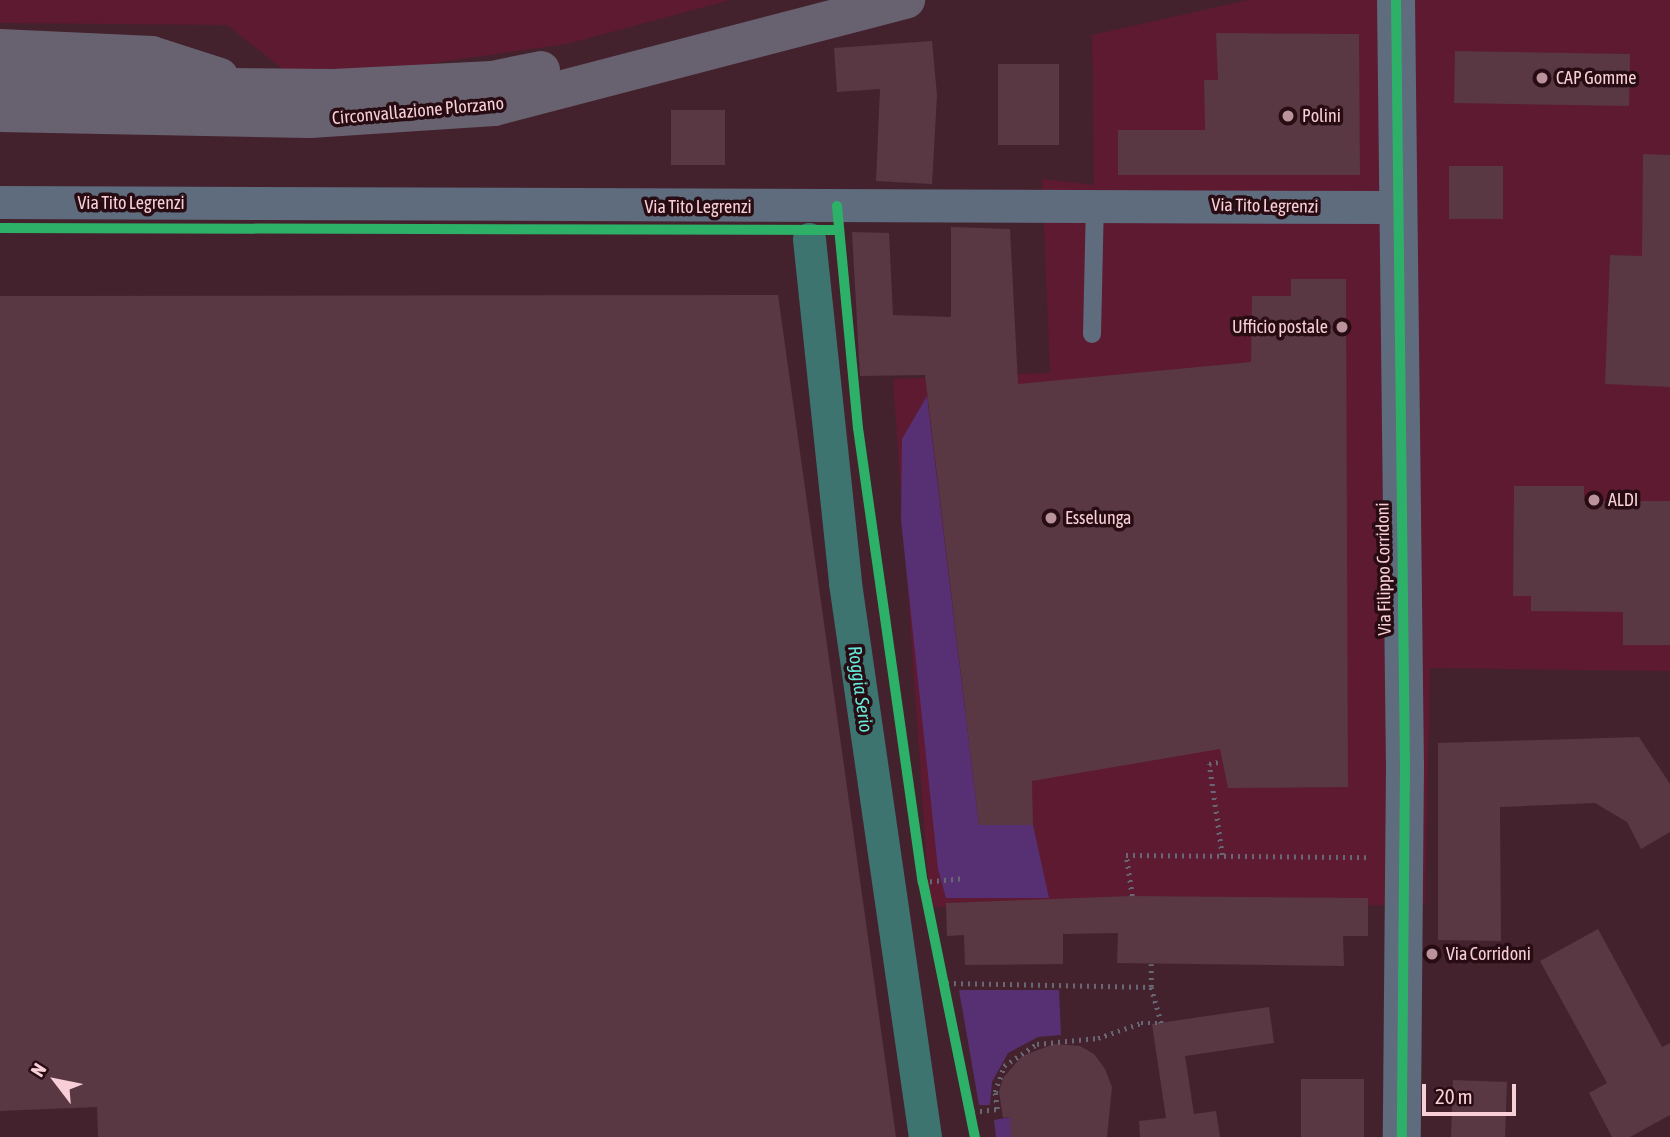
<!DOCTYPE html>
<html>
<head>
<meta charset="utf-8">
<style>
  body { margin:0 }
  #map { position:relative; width:1670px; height:1137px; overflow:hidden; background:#44222d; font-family:"Asap Condensed",sans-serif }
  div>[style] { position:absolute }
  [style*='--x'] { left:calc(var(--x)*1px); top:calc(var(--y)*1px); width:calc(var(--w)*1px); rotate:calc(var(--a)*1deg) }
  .built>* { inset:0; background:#5d1a30 }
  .green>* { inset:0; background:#573073 }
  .canal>* { height:33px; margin:-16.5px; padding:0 16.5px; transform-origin:16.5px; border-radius:16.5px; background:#3d746f }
  .building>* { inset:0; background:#593743; transform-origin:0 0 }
  .path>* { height:4.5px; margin-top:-2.25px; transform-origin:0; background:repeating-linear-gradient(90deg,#686774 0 2px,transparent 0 7px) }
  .service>* { height:18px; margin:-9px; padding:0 9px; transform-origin:9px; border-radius:9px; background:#5e6c7d }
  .minor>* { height:33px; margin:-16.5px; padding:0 16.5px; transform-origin:16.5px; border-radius:16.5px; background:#5e6c7d }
  .tertiary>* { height:38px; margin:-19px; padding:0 19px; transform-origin:19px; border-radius:19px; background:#5e6c7d }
  .trunk>* { height:38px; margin:-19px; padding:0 19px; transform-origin:19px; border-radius:19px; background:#686270 }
  .cycleway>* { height:10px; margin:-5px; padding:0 5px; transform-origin:5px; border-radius:5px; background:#2db169 }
  .dots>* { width:19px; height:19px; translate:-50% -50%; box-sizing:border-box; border:4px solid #280c13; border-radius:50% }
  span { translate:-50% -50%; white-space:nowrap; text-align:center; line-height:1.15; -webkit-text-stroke:7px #280c13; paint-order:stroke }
  .poi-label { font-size:18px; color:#f8cfd7 }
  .left { translate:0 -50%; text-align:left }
  .right { translate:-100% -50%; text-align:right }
  .street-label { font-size:18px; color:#f8cfd7 }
  .water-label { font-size:19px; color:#65e9db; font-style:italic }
  .north { position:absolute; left:21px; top:1046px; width:70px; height:70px; -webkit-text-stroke:5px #280c13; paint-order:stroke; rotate:302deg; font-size:19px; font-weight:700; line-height:28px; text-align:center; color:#f8cfd7 }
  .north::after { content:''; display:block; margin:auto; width:24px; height:32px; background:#f8cfd7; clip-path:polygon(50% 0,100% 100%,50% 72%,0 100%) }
  .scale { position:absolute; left:1422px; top:1084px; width:94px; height:32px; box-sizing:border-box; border:4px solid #f8cfd7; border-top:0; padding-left:9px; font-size:21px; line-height:24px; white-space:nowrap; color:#f8cfd7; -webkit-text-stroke:5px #280c13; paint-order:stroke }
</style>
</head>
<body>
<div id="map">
  <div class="built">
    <i style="clip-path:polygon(0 0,730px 0,567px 44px,412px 66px,345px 69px,283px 69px,227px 25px,0 23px)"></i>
    <i style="clip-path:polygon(1248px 0,1670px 0,1670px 671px,1430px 668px,1425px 905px,930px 907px,893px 379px,1050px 373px,1042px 179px,1094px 185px,1092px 35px)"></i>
  </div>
  <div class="green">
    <i style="clip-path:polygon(927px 396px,979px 825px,1033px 825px,1049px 898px,946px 898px,938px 869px,901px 520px,902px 439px)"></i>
    <i style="clip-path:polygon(959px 990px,1059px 990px,1061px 1035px,1038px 1037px,1008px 1053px,992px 1082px,990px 1105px,979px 1105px)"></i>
    <i style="clip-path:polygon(1017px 1116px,1036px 1137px,996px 1137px,994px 1120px)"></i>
  </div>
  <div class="canal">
    <i style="--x:809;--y:239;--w:346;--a:84"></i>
    <i style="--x:845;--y:583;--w:560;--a:81.78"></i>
  </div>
  <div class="building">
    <i style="clip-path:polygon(1216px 33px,1359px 34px,1360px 175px,1118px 175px,1118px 130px,1205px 130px,1204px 80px,1218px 80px)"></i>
    <i style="clip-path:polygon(932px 41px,937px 95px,932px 184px,876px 181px,880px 89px,837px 92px,834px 48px)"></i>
    <i style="left:1455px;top:51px;width:175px;height:52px;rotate:1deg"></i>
    <i style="left:998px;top:64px;width:61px;height:81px"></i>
    <i style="left:671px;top:110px;width:54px;height:55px"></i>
    <i style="clip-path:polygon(1643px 154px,1670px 155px,1670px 387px,1605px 384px,1610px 255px,1642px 256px)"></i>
    <i style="left:1503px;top:166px;width:53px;height:54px;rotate:90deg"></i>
    <i style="clip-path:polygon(951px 227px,1010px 229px,1018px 384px,1251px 362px,1252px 296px,1291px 296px,1291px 279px,1346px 279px,1348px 787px,1228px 788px,1220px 749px,1032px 781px,1033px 825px,979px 825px,925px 375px,860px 376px,852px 232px,889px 233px,893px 315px,951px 317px)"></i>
    <i style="clip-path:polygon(778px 295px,896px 1137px,98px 1137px,97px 1107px,0 1111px,0 296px)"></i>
    <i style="clip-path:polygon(1514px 486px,1584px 486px,1584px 501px,1670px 501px,1670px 645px,1623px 645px,1623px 612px,1531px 611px,1531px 596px,1513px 596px)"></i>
    <i style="clip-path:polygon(1639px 737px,1670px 784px,1670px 832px,1641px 849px,1627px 822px,1595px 803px,1500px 807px,1501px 941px,1438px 940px,1438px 743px)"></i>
    <i style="clip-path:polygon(1132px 896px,1368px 898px,1368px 936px,1343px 936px,1344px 966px,1117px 963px,1118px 933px,1063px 934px,1063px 964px,965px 965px,964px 935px,947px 936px,946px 903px)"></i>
    <i style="clip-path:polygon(1598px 929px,1662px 1047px,1670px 1043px,1670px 1115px,1630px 1137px,1612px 1137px,1589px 1093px,1607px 1083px,1540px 961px)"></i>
    <i style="clip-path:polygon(1269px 1007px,1274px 1043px,1185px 1056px,1194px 1114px,1216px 1111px,1220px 1137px,1140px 1137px,1139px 1121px,1166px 1118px,1152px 1024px)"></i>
    <i style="clip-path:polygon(1054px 1044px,1080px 1046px,1094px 1054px,1105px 1069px,1112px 1087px,1107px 1137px,1011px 1137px,1010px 1117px,1003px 1118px,999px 1092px,1003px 1078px,1022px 1056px)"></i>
    <i style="left:1301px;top:1079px;width:63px;height:58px"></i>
    <i style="left:1453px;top:1080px;width:54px;height:57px;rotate:2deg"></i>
  </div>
  <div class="path">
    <i style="--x:1222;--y:855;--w:92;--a:-98.1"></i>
    <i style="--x:1209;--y:764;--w:13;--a:-13"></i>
    <i style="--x:923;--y:882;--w:42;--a:-5.4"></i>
    <i style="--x:1132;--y:896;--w:41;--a:-98.3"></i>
    <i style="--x:1126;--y:855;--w:245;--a:0.5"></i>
    <i style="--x:947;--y:983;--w:204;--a:1.1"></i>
    <i style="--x:973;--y:1112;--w:24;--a:-7"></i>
    <i style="--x:997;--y:1109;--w:17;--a:-97"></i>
    <i style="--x:995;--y:1092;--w:28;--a:-71"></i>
    <i style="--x:1004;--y:1066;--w:40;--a:-34"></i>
    <i style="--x:1037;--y:1044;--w:61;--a:-5.6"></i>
    <i style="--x:1098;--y:1038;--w:46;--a:-19.2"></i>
    <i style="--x:1141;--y:1023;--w:20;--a:0"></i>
    <i style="--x:1161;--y:1023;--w:37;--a:-106"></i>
    <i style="--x:1151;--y:987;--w:23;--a:-90"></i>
  </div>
  <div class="service">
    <i style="--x:1092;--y:334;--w:128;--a:-88.7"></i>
  </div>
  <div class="minor">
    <i style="--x:0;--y:202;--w:1397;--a:0.21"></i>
  </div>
  <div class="tertiary">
    <i style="--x:1396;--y:0;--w:765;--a:89.33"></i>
    <i style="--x:1405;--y:765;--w:372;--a:90.5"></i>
  </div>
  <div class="trunk">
    <i style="--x:0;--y:48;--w:152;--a:2.6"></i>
    <i style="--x:152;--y:55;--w:71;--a:17.9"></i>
    <i style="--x:0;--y:85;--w:334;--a:0.5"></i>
    <i style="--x:334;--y:88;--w:158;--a:-2.9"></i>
    <i style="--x:492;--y:80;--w:50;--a:-11.5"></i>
    <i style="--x:0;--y:113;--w:310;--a:1.1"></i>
    <i style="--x:310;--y:119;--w:184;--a:-3.7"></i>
    <i style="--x:494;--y:107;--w:426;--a:-14.6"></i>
  </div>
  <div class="cycleway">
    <i style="--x:1396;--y:0;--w:765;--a:89.33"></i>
    <i style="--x:1405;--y:765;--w:372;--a:90.5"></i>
    <i style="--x:837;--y:206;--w:223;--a:84.6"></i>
    <i style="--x:858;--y:428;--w:459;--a:81.9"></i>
    <i style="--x:923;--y:882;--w:260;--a:78.5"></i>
    <i style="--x:0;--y:228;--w:838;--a:0.14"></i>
  </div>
  <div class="dots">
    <i style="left:1542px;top:78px;background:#b9929c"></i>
    <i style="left:1288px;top:116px;background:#b9929c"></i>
    <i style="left:1342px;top:327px;background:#b9929c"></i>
    <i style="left:1594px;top:500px;background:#b9929c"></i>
    <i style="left:1051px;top:518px;background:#b9929c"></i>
    <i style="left:1432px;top:954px;background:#b9929c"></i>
  </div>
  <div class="poi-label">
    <span class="left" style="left:1556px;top:78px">CAP Gomme</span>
    <span class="left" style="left:1302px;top:116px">Polini</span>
    <span class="right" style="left:1328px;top:327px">Ufficio postale</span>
    <span class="left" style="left:1608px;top:500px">ALDI</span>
    <span class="left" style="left:1065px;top:518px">Esselunga</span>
    <span class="left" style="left:1446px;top:954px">Via Corridoni</span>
  </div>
  <div class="street-label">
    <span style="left:418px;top:111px;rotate:-5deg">Circonvallazione Plorzano</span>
    <span style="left:131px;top:203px">Via Tito Legrenzi</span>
    <span style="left:1265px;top:206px;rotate:1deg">Via Tito Legrenzi</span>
    <span style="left:698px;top:207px">Via Tito Legrenzi</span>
    <span style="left:1384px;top:569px;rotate:-91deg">Via Filippo Corridoni</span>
  </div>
  <div class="water-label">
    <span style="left:860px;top:689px;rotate:82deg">Roggia Serio</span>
  </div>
  <div class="north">N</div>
  <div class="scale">20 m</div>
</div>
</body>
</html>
